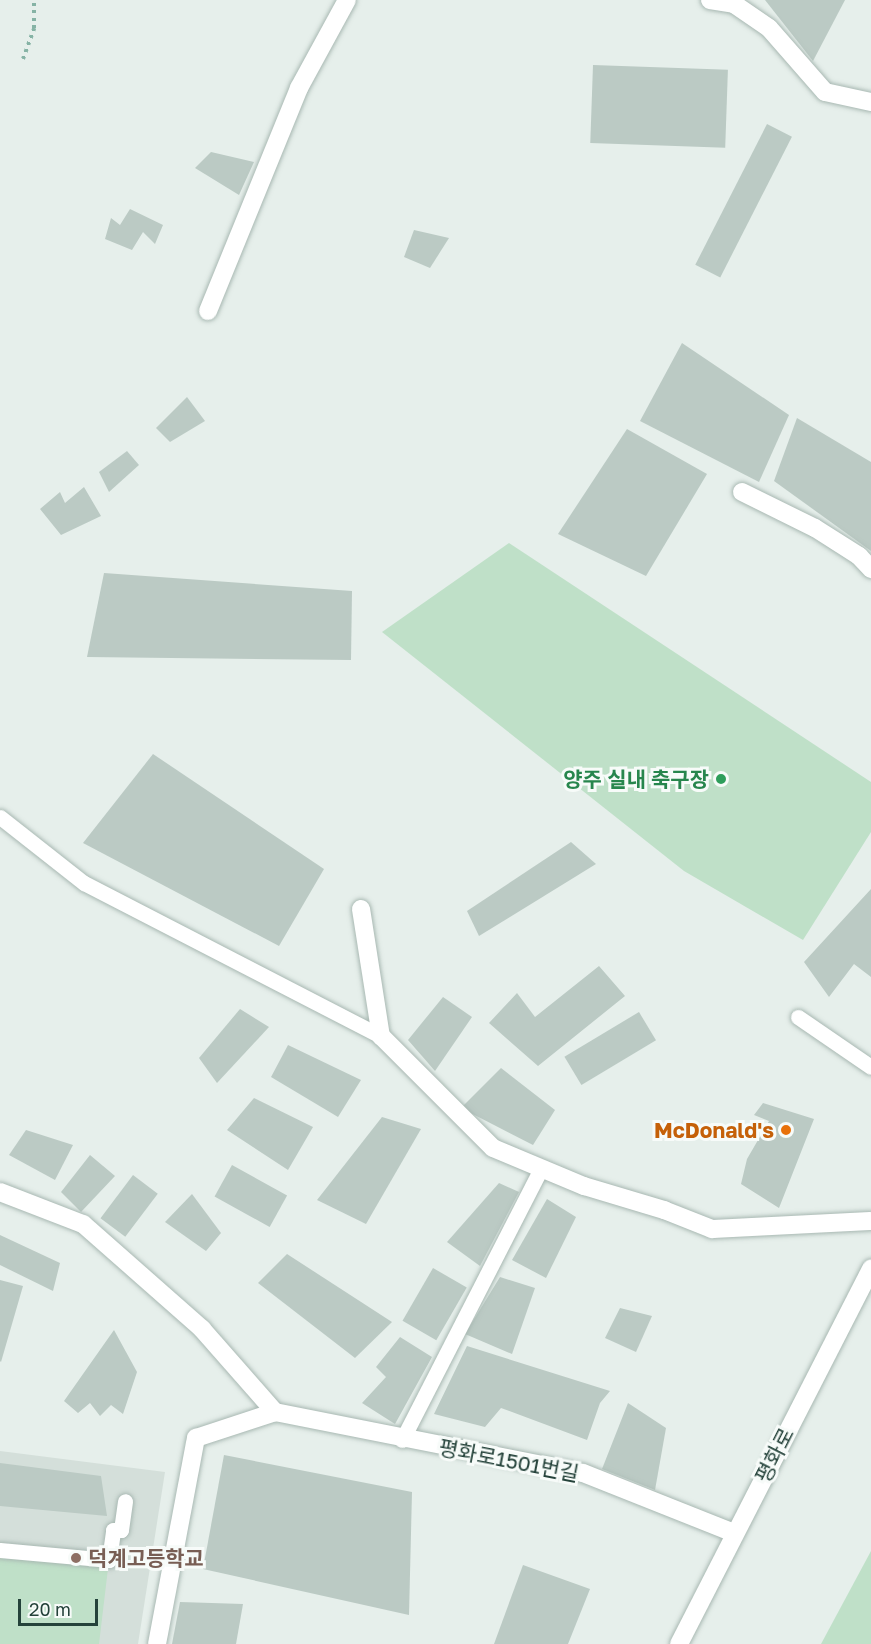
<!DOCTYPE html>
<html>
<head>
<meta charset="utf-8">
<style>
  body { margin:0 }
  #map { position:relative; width:871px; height:1644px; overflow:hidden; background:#e6efeb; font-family:"Golos Text","Noto Sans KR",sans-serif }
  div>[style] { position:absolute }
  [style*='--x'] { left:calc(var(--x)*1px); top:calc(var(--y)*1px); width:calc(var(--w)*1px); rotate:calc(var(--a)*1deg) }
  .built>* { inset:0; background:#d4dfda }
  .green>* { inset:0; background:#bfe0c8 }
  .building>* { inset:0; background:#bbcac4; transform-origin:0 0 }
  .path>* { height:4px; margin-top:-2px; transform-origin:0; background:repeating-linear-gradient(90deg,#86b3a5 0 3px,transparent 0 7.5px) }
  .roads { filter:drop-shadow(0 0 2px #a8b8b2) drop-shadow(0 0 2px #a8b8b2) }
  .service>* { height:15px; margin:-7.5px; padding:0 7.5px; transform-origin:7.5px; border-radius:7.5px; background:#fff }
  .minor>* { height:18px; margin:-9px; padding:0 9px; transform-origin:9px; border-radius:9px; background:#fff }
  .secondary>* { height:18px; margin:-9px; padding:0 9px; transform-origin:9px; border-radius:9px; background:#fff }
  .dots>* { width:16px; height:16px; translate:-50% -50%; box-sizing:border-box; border:3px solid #f7fbf9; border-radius:50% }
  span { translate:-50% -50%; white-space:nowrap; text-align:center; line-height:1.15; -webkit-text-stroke:6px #f7fbf9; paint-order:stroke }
  .leisure-label { font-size:21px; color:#27864d; font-weight:700 }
  .right { translate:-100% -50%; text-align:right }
  .food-label { font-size:21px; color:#c56008; font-weight:700 }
  .street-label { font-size:21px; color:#24423a }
  .education-label { font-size:21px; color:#785e54; font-weight:700 }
  .left { translate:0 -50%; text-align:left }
  .scale { position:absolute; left:18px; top:1599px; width:80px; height:27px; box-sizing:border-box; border:3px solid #24423a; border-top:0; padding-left:8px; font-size:18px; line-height:21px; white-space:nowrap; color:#24423a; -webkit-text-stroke:4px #f7fbf9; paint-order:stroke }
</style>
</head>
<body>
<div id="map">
  <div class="built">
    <i style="clip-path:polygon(0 1451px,165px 1472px,138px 1644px,0 1644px)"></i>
  </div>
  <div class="green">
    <i style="clip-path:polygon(509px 543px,871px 782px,871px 832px,803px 940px,684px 871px,382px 632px)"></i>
    <i style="clip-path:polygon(0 1550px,109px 1560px,99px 1644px,0 1644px)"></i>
    <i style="clip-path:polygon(871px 1551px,871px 1644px,821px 1644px)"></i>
  </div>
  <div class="building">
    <i style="clip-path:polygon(765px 0,845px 0,813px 61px)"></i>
    <i style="left:593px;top:65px;width:135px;height:78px;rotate:2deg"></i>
    <i style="left:767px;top:124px;width:28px;height:158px;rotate:27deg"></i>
    <i style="clip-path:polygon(211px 152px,254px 162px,239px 195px,195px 168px)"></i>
    <i style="clip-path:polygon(130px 209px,163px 225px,155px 244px,143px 232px,132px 250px,105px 239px,111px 218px,120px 225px)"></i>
    <i style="clip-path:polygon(414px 230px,449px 238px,430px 268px,404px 257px)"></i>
    <i style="clip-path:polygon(682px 343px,789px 415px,759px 482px,640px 421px)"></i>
    <i style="clip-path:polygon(187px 397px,205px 421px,170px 442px,156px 428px)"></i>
    <i style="clip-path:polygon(797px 418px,871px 462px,871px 551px,774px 481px)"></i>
    <i style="clip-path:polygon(627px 429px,707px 474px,646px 576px,558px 534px)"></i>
    <i style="clip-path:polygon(127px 451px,139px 465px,109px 492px,99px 472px)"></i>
    <i style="clip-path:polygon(84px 487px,101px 516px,61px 535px,40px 509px,60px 492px,65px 503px)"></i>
    <i style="clip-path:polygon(104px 573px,352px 591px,351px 660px,87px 657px)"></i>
    <i style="clip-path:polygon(153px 754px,324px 869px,279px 946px,83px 843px)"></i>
    <i style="clip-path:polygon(571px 842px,596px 864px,479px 936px,467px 911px)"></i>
    <i style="clip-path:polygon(871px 889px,871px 977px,854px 964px,829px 997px,804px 962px)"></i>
    <i style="clip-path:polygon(599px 966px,625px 996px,538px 1066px,489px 1023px,517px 993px,535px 1017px)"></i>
    <i style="clip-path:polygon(443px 997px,472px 1017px,435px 1071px,408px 1040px)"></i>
    <i style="clip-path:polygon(240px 1009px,269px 1027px,217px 1083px,199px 1058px)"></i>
    <i style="left:639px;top:1012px;width:33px;height:87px;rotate:59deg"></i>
    <i style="clip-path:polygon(288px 1045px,361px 1080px,338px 1117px,271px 1077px)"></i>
    <i style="clip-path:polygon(501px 1068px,555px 1110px,533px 1145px,461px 1108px)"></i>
    <i style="clip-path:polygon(254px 1098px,313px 1127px,288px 1170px,227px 1130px)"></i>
    <i style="clip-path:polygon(763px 1103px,814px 1119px,779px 1208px,741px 1184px,747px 1159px,769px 1121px,754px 1115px)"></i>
    <i style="clip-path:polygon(382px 1117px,421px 1129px,366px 1224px,317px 1200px)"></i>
    <i style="clip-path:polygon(26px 1130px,73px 1145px,55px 1180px,9px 1155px)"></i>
    <i style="clip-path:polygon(90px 1155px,115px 1176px,81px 1212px,61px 1192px)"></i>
    <i style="left:232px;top:1165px;width:63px;height:36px;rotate:29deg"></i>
    <i style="left:133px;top:1175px;width:31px;height:54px;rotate:37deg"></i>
    <i style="clip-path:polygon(499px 1183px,519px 1192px,480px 1266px,447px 1242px)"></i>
    <i style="clip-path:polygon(192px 1194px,221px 1233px,206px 1251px,165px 1222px)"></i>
    <i style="clip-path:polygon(547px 1199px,576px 1217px,546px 1278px,512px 1260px)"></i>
    <i style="clip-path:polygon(0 1235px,60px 1263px,53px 1291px,0 1265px)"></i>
    <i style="clip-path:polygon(287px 1254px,392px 1322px,355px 1358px,258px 1283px)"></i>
    <i style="left:433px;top:1268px;width:39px;height:61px;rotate:30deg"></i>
    <i style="clip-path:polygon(500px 1277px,535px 1288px,512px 1354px,465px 1334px)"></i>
    <i style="clip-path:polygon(0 1280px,23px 1286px,1px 1362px,0 1361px)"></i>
    <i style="clip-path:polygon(620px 1308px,652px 1316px,636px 1352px,605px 1338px)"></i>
    <i style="clip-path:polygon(114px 1330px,137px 1372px,123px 1414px,111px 1405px,100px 1416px,90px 1403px,78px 1413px,64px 1401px)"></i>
    <i style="clip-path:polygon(400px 1337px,432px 1357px,395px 1424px,362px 1403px,386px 1377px,376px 1367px)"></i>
    <i style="clip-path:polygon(467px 1346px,610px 1391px,600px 1403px,587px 1440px,501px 1408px,485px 1427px,434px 1414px)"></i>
    <i style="clip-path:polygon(628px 1403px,666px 1428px,655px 1490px,602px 1469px)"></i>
    <i style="clip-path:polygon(224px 1455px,412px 1492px,409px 1615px,203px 1569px)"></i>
    <i style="clip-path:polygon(0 1463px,101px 1476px,107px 1516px,0 1506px)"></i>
    <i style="clip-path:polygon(523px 1565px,590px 1589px,568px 1644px,494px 1644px)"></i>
    <i style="clip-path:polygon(180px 1602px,243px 1604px,236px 1644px,172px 1644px)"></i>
  </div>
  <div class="path">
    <i style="--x:23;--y:59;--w:33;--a:-70"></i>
    <i style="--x:34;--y:28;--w:28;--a:-90"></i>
  </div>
  <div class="roads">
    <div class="service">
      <i style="--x:0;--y:817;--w:107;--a:38.2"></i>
      <i style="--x:84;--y:883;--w:334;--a:27.3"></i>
      <i style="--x:798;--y:1017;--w:88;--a:34.4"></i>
      <i style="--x:402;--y:1440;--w:305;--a:-62.9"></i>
      <i style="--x:0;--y:1550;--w:109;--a:5.2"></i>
      <i style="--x:109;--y:1560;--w:30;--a:-82"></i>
      <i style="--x:113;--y:1530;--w:8;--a:0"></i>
      <i style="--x:121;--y:1530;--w:29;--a:-82"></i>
    </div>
    <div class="minor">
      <i style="--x:710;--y:0;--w:24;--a:9"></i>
      <i style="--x:734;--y:4;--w:42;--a:34.4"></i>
      <i style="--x:769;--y:28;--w:85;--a:48.8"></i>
      <i style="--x:825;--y:92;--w:47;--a:12.3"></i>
      <i style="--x:208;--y:311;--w:241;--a:-67.8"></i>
      <i style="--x:299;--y:88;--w:100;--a:-61.4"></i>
      <i style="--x:742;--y:492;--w:81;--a:26.3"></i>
      <i style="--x:815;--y:528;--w:52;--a:32.5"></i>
      <i style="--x:859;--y:556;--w:18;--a:47"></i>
      <i style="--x:361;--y:909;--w:129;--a:81.1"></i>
      <i style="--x:381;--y:1036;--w:158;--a:45"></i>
      <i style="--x:493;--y:1148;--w:99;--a:22.7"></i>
      <i style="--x:584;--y:1186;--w:84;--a:16.7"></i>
      <i style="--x:664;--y:1210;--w:52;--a:21.6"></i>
      <i style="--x:712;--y:1229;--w:159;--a:-2.9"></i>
      <i style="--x:0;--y:1192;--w:89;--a:21.1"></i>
      <i style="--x:83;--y:1224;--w:159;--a:41.4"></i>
      <i style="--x:202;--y:1329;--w:111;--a:48.7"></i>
      <i style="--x:157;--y:1644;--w:210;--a:-79.3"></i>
      <i style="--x:196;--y:1438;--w:83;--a:-18.2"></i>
      <i style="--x:275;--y:1412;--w:314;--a:11.2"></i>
      <i style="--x:583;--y:1473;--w:162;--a:21.7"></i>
    </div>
    <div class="secondary">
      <i style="--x:679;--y:1644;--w:422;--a:-62.9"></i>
    </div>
  </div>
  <div class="dots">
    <i style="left:721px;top:779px;background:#2e9e5b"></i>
    <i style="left:786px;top:1130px;background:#e8710a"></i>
    <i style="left:76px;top:1558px;background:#8d6e63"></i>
  </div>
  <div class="leisure-label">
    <span class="right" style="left:709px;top:779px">양주 실내 축구장</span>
  </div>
  <div class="food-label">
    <span class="right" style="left:774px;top:1130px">McDonald's</span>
  </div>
  <div class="street-label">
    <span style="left:774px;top:1455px;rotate:-63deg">평화로</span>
    <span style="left:509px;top:1460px;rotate:11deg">평화로1501번길</span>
  </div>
  <div class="education-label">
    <span class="left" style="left:88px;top:1558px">덕계고등학교</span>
  </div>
  <div class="scale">20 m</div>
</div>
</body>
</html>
